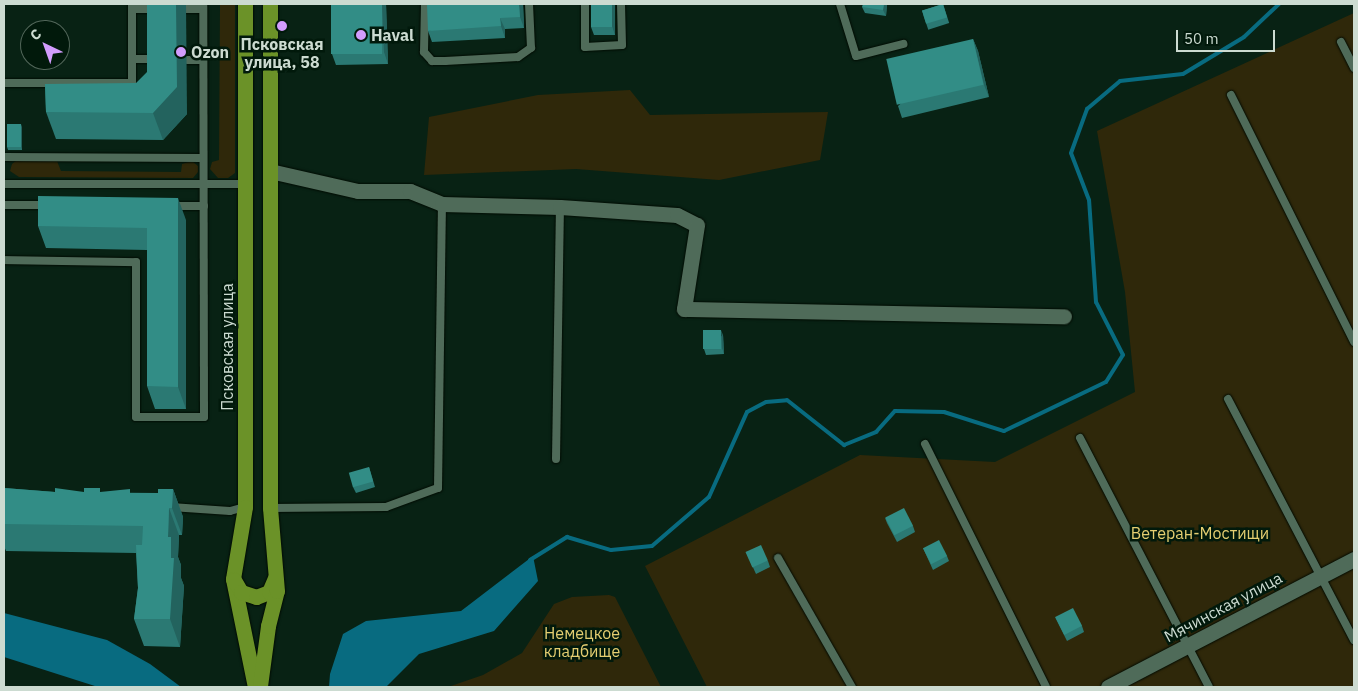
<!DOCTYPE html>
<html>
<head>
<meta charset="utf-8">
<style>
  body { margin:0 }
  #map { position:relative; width:1358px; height:691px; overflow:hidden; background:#082214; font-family:"IBM Plex Sans",sans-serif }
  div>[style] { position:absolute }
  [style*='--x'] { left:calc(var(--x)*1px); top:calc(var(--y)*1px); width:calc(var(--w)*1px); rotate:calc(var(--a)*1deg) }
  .green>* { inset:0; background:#2f280a }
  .water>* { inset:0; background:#086b80 }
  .stream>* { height:4px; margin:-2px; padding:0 2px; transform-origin:2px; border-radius:2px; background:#086b80 }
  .roads { filter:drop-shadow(0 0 1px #000b02) drop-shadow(0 0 1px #000b02) }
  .lane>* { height:8px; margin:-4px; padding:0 4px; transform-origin:4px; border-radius:4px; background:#4f6b59 }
  .street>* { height:15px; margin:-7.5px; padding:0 7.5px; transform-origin:7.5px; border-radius:7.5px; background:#4f6b59 }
  .primary>* { height:15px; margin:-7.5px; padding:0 7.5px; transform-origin:7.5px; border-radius:7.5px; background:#6b9228 }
  .wall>* { inset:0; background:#2b7973; transform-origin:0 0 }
  .shaded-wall>* { inset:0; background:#23635e }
  .building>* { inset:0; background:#328d86; transform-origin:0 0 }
  .dots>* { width:14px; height:14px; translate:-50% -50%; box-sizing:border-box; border:2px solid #01190b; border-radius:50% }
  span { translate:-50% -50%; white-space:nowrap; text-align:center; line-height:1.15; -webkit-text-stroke:5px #01190b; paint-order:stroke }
  .poi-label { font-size:16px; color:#ccdbd1; font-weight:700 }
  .left { translate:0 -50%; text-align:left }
  .street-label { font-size:16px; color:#ccdbd1 }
  .park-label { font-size:16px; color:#e4ce71 }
  .frame { position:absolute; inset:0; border:5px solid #ccdbd1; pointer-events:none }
  .north { position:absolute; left:20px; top:20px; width:50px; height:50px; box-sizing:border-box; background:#01190b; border:1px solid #52675a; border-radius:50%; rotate:318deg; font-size:14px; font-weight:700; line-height:20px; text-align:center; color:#ccdbd1 }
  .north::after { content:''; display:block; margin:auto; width:18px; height:22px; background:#d29cfd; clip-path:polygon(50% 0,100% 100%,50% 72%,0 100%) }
  .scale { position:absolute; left:1176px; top:30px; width:99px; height:22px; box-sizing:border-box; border:2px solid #ccdbd1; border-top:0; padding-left:6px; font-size:15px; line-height:18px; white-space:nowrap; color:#ccdbd1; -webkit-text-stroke:4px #01190b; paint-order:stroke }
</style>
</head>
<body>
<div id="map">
  <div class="green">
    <i style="clip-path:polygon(220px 4px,235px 4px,235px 173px,228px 178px,218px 178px,210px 169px,212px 162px,219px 160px)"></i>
    <i style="clip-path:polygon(1354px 13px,1354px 687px,707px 687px,645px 566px,860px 455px,995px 462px,1135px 392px,1125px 292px,1097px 131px)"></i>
    <i style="clip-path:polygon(630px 90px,650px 115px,828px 112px,820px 160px,719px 180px,576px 169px,424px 175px,429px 117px,538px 95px)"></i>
    <i style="clip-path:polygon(17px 160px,57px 161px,61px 171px,181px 172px,182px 164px,192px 161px,198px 166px,198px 172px,193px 178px,19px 177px,10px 171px,12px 164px)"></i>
    <i style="clip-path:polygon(609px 595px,615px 597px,661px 687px,448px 687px,483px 675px,522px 653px,554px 604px,572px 597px)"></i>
  </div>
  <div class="water">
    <i style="clip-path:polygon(533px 556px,538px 581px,494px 631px,419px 654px,386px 687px,329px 687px,330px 674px,343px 634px,366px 621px,461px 611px)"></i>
    <i style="clip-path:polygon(4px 613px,107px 640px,150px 664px,181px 687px,98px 687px,4px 657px)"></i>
  </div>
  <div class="stream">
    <i style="--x:530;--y:560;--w:44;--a:-31.9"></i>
    <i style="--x:567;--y:537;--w:46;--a:16.5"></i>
    <i style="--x:611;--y:550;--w:41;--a:-5.6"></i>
    <i style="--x:652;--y:546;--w:75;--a:-40.7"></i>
    <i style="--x:709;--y:497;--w:93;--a:-65.9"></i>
    <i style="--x:747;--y:412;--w:21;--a:-28"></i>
    <i style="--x:766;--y:402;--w:21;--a:-5"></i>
    <i style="--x:787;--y:400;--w:73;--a:38.3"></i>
    <i style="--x:844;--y:445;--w:35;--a:-22"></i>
    <i style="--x:876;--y:432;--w:28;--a:-48"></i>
    <i style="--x:895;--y:411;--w:49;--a:1.2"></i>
    <i style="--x:944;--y:412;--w:63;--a:17.6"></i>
    <i style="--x:1004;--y:431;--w:113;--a:-25.7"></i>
    <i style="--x:1106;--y:382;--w:32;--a:-58"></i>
    <i style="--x:1123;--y:355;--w:59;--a:-117"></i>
    <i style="--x:1096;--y:302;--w:102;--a:-93.9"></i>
    <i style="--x:1089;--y:200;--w:50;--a:-111"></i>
    <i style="--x:1071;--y:153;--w:47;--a:-70"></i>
    <i style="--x:1087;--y:109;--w:43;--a:-40.3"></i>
    <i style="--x:1120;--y:81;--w:63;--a:-6.3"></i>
    <i style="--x:1183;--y:74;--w:71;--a:-31.2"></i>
    <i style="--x:1244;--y:37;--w:48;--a:-43.3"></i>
  </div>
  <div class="roads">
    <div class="lane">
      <i style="--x:425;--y:4;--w:48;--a:91.2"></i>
      <i style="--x:424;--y:52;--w:12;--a:48"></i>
      <i style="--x:432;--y:61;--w:13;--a:0"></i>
      <i style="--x:445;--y:61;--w:73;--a:-3.1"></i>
      <i style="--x:518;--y:57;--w:16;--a:-35"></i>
      <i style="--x:531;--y:48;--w:44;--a:-92.6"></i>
      <i style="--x:585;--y:4;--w:43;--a:90"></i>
      <i style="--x:585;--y:47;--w:37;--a:-3"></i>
      <i style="--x:622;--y:45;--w:41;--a:-91.4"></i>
      <i style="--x:840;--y:4;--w:54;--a:72.9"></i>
      <i style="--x:856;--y:56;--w:49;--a:-14.3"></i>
      <i style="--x:132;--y:9;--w:23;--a:0"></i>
      <i style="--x:186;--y:9;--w:17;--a:0"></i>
      <i style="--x:1341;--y:42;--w:29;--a:63"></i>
      <i style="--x:132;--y:59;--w:23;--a:0"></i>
      <i style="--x:187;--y:60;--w:16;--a:0"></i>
      <i style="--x:4;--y:83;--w:128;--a:0"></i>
      <i style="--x:132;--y:83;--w:79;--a:-90"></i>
      <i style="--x:1231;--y:95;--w:276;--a:63.5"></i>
      <i style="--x:4;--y:157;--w:199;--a:0.3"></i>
      <i style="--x:4;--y:184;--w:240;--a:0"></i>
      <i style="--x:4;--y:205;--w:43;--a:0"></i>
      <i style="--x:171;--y:206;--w:33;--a:0"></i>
      <i style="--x:4;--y:260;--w:132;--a:0.9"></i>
      <i style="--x:136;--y:262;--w:155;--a:90"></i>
      <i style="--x:136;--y:417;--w:68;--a:0"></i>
      <i style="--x:204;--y:417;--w:413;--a:-90.1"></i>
      <i style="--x:1228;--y:399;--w:272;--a:62.4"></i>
      <i style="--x:1080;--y:438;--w:280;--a:62.6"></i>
      <i style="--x:925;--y:444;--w:271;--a:63.5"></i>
      <i style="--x:556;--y:459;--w:252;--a:-89.1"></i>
      <i style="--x:171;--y:507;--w:59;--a:3.9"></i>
      <i style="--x:230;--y:511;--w:16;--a:-15"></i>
      <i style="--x:270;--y:508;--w:116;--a:-0.5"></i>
      <i style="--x:386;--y:507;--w:55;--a:-20.1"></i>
      <i style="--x:438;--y:488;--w:284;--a:-89.2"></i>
      <i style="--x:778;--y:558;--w:149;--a:60.2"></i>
    </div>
    <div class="street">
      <i style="--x:270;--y:171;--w:90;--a:12.8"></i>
      <i style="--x:358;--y:191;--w:52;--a:0"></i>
      <i style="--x:410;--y:191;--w:35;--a:22"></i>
      <i style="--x:442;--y:204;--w:118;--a:1.5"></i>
      <i style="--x:560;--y:207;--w:117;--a:3.9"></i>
      <i style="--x:677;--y:215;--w:22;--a:27"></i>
      <i style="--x:697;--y:225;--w:85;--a:98.8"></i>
      <i style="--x:684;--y:309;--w:380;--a:1.1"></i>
      <i style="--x:1108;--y:687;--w:277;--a:-27.5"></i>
    </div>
    <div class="primary">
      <i style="--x:245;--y:4;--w:503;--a:90"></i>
      <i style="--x:245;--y:507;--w:73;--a:99.5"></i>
      <i style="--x:233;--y:579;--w:110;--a:78.5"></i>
      <i style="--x:234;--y:580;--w:14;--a:60"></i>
      <i style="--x:241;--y:592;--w:16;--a:18"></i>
      <i style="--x:256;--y:597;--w:14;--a:-21"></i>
      <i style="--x:269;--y:592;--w:15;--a:-67"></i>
      <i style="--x:260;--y:686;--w:61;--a:-82.4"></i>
      <i style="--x:268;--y:626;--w:36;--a:-76"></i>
      <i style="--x:277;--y:591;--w:83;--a:-94.8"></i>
      <i style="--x:270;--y:508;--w:504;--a:-90"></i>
    </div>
  </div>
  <div class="wall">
    <i style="clip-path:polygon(331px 4px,386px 4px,388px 64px,336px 65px,332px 54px)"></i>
    <i style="clip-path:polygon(523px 4px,524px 28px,505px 29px,505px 38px,432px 42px,428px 31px)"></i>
    <i style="clip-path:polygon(591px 4px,615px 4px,615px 35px,594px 35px,591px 27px)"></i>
    <i style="clip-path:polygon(887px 4px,886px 16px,865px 13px,862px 7px)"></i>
    <i style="left:943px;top:4px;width:20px;height:22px;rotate:72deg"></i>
    <i style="clip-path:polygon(973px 39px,978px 51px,989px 97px,902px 118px,898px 106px)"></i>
    <i style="clip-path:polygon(45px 84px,187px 114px,163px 140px,56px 139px,46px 112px)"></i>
    <i style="clip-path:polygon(22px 127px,22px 150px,8px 150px,7px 147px)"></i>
    <i style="clip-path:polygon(186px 220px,186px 409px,155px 409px,147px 386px,147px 250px,46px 248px,38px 226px)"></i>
    <i style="clip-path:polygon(723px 335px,724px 354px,706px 355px,704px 349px)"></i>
    <i style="clip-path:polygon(369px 467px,375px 487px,356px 493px,353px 487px)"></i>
    <i style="clip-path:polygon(4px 488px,55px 492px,158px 493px,173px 489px,183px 517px,182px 535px,179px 535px,178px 557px,181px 565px,181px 578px,184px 586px,180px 647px,144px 646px,134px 619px,138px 588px,136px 553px,6px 551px,4px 546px)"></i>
    <i style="clip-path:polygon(885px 518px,913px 526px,915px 532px,897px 542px,887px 523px)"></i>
    <i style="clip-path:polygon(923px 548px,947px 556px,949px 561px,933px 570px)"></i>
    <i style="clip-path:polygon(746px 552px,768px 561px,770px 567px,756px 574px)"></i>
    <i style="clip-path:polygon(1055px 617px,1082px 626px,1084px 632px,1067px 641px)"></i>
  </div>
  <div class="shaded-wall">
    <i style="clip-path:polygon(176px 4px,186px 4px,187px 114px,163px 140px,153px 113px)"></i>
    <i style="clip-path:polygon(382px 4px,386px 4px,388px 64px,384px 52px)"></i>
    <i style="clip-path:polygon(519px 4px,523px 4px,524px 28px,520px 17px)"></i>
    <i style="clip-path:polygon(612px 4px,615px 4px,615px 35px,612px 26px)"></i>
    <i style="clip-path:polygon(884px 4px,887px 4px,886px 16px,883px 10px)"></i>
    <i style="clip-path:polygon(500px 18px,505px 29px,505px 38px,501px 26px)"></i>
    <i style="clip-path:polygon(973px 39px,978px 51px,989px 97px,984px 85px)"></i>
    <i style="clip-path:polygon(21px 124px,22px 127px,22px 150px,21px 147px)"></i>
    <i style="clip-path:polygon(178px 198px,186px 220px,186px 409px,178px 387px)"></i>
    <i style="clip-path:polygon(721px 330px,723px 335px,724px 354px,722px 348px)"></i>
    <i style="clip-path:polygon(173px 489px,183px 517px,182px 535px,172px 508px)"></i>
    <i style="clip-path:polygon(169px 508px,179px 535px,178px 557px,181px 565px,181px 578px,184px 586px,180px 647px,170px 619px,171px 558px,168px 537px)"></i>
  </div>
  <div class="building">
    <i style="clip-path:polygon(147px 4px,176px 4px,177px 87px,153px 113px,46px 112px,45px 84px,136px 83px,147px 72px)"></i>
    <i style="left:331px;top:4px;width:51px;height:50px"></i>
    <i style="clip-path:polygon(427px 4px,519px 4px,520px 17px,500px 18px,501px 26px,428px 31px)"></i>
    <i style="left:591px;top:4px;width:21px;height:23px"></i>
    <i style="clip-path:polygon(863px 4px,884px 4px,883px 10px,862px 7px)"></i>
    <i style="left:943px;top:4px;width:14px;height:22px;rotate:73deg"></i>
    <i style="left:973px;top:39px;width:47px;height:89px;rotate:77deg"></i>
    <i style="left:7px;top:124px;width:14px;height:23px"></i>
    <i style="clip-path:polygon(38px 196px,178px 198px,178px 387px,147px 386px,147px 228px,38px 226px)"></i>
    <i style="left:703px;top:330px;width:18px;height:19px"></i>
    <i style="left:369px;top:467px;width:15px;height:21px;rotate:74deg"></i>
    <i style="clip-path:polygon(4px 488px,55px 492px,55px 488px,84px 492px,84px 488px,100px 488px,100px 492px,130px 489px,130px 493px,158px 493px,158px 489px,173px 489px,172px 508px,169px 508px,168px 537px,171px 537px,171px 558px,174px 558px,170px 619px,134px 619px,138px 588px,136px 545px,142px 545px,143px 526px,4px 524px)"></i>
    <i style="left:904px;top:508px;width:20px;height:21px;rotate:63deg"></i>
    <i style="left:939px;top:540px;width:18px;height:18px;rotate:63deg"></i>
    <i style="left:761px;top:545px;width:17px;height:17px;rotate:66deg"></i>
    <i style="left:1073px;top:608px;width:20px;height:20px;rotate:63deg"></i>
  </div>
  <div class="dots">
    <i style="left:282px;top:26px;background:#d29cfd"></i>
    <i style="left:361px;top:35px;background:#d29cfd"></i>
    <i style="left:181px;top:52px;background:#d29cfd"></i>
  </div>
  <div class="poi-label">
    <span class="left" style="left:371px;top:35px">Haval</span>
    <span style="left:282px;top:53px">Псковская<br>улица, 58</span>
    <span class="left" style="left:191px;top:52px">Ozon</span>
  </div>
  <div class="street-label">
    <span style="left:227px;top:347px;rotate:-90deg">Псковская улица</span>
    <span style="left:1223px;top:607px;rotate:-28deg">Мячинская улица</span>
  </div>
  <div class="park-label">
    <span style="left:1200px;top:533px">Ветеран-Мостищи</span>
    <span style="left:582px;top:642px">Немецкое<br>кладбище</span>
  </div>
  <div class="frame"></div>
  <div class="north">С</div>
  <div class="scale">50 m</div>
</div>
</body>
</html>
